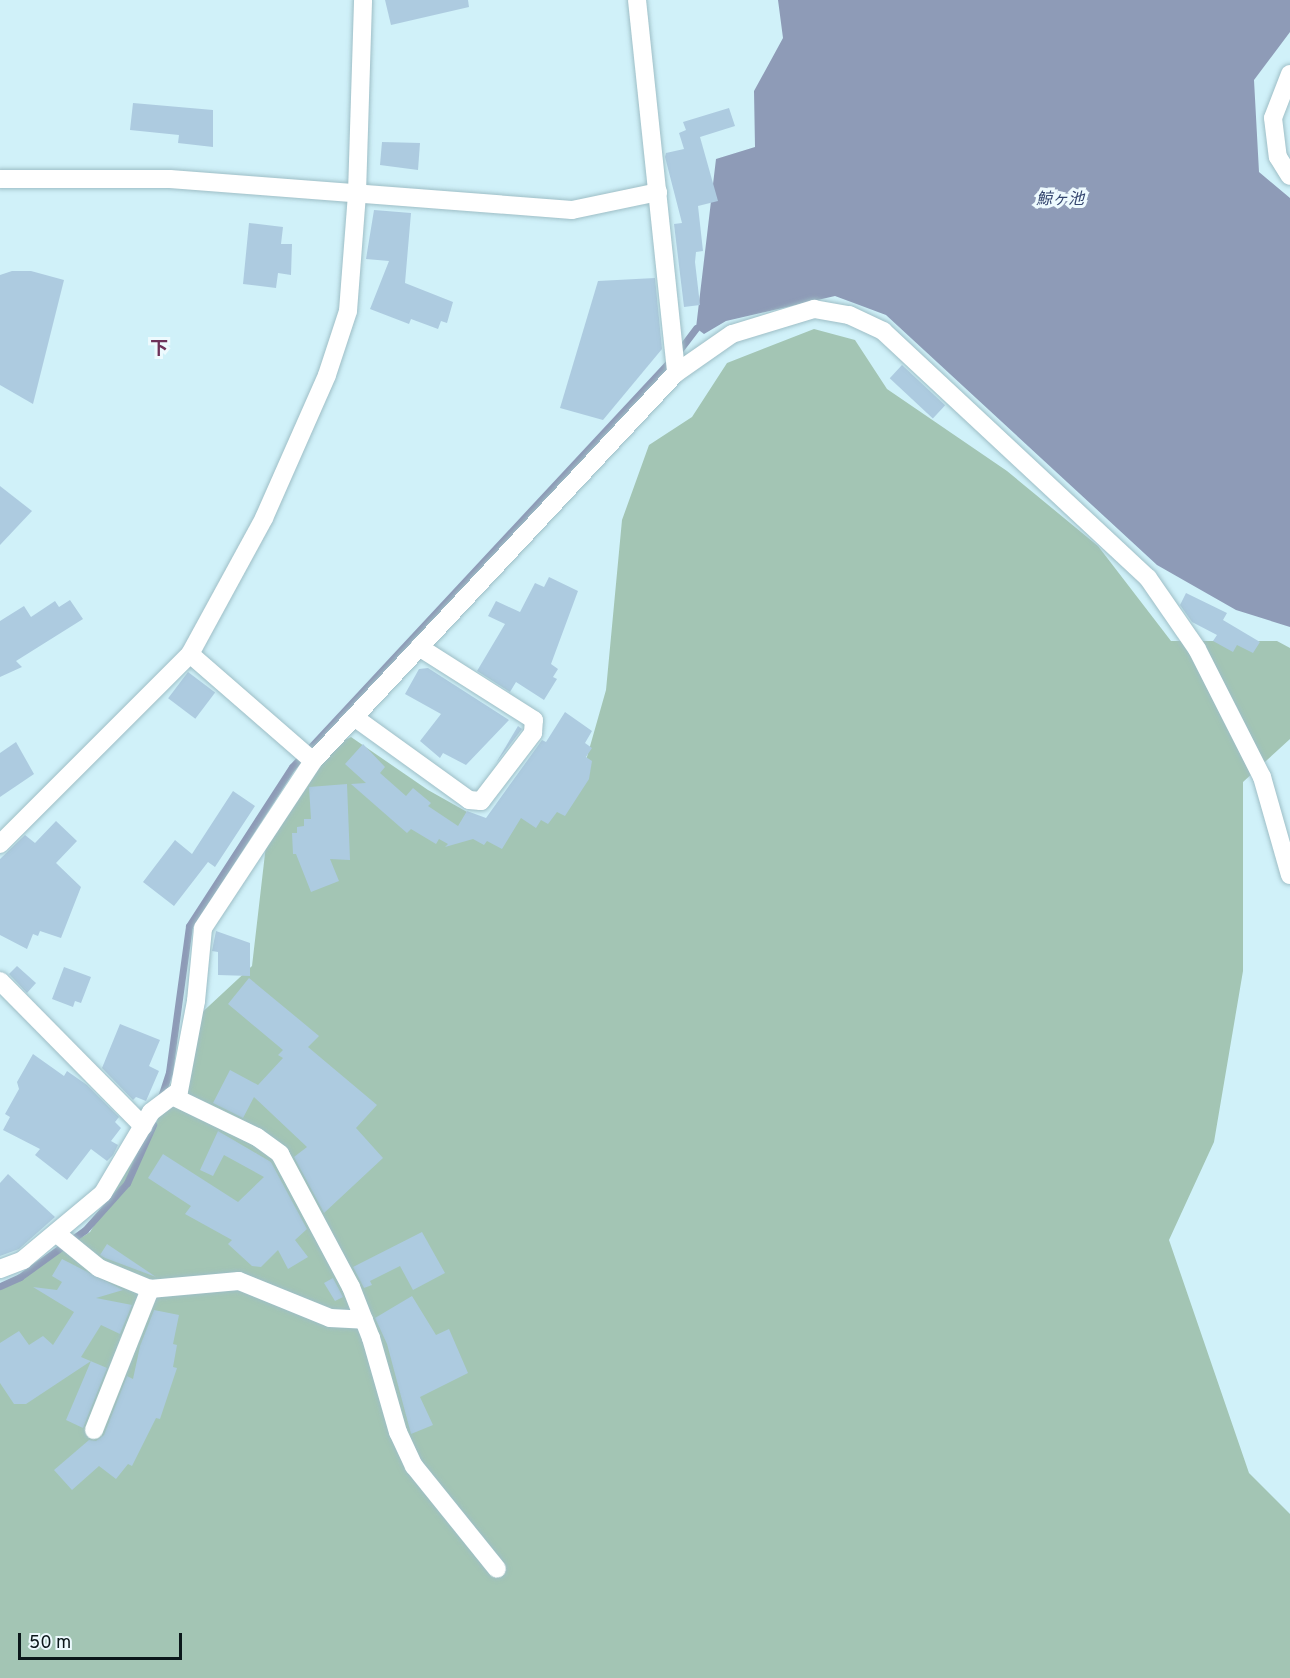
<!DOCTYPE html>
<html>
<head>
<meta charset="utf-8">
<style>
  body { margin:0 }
  #map { position:relative; width:1290px; height:1678px; overflow:hidden; background:#d0f1f9; font-family:Overpass,"Noto Sans JP",sans-serif }
  div>[style] { position:absolute }
  [style*='--x'] { left:calc(var(--x)*1px); top:calc(var(--y)*1px); width:calc(var(--w)*1px); rotate:calc(var(--a)*1deg) }
  .forest>* { inset:0; background:#a3c5b4 }
  .water>* { inset:0; background:#8e9bb7 }
  .stream>* { height:7px; margin:-3.5px; padding:0 3.5px; transform-origin:3.5px; border-radius:3.5px; background:#8e9bb7 }
  .building>* { inset:0; background:#adcbe0; transform-origin:0 0 }
  .roads { filter:drop-shadow(0 0 2px #9ebec6) drop-shadow(0 0 2px #9ebec6) }
  .street>* { height:18px; margin:-9px; padding:0 9px; transform-origin:9px; border-radius:9px; background:#fff }
  span { translate:-50% -50%; white-space:nowrap; text-align:center; line-height:1.15; -webkit-text-stroke:6px #edfafe; paint-order:stroke }
  .water-label { font-size:16px; color:#34466f; font-style:italic }
  .quarter-label { font-size:18px; color:#6e325a; font-weight:700 }
  .scale { position:absolute; left:18px; top:1633px; width:164px; height:27px; box-sizing:border-box; border:3px solid #0b171a; border-top:0; padding-left:8px; font-size:18px; line-height:21px; white-space:nowrap; color:#0b171a; -webkit-text-stroke:4px #edfafe; paint-order:stroke }
</style>
</head>
<body>
<div id="map">
  <div class="forest">
    <i style="clip-path:polygon(814px 329px,855px 340px,887px 389px,1007px 471px,1098px 546px,1171px 641px,1277px 641px,1290px 648px,1290px 739px,1243px 782px,1243px 971px,1214px 1142px,1169px 1240px,1249px 1473px,1290px 1514px,1290px 1678px,0 1678px,0 1290px,90px 1232px,157px 1121px,195px 1019px,252px 966px,269px 819px,313px 756px,351px 737px,428px 790px,485px 822px,581px 778px,606px 690px,622px 520px,649px 445px,692px 417px,727px 363px)"></i>
  </div>
  <div class="water">
    <i style="clip-path:polygon(778px 0,1290px 0,1290px 32px,1254px 80px,1259px 172px,1290px 198px,1290px 627px,1236px 610px,1157px 565px,886px 315px,835px 296px,726px 321px,704px 334px,696px 328px,716px 159px,755px 147px,754px 91px,783px 38px)"></i>
  </div>
  <div class="stream">
    <i style="--x:678;--y:352;--w:30;--a:-53"></i>
    <i style="--x:160;--y:1100;--w:29;--a:-72"></i>
    <i style="--x:169;--y:1072;--w:147;--a:-82.2"></i>
    <i style="--x:189;--y:926;--w:189;--a:-57.1"></i>
    <i style="--x:292;--y:767;--w:556;--a:-47.04"></i>
    <i style="--x:0;--y:1286;--w:22;--a:-24"></i>
    <i style="--x:20;--y:1277;--w:80;--a:-35.9"></i>
    <i style="--x:85;--y:1230;--w:63;--a:-48.2"></i>
    <i style="--x:127;--y:1183;--w:64;--a:-65.9"></i>
  </div>
  <div class="building">
    <i style="clip-path:polygon(385px 0,468px 0,469px 7px,391px 25px)"></i>
    <i style="clip-path:polygon(133px 103px,213px 110px,213px 147px,178px 143px,179px 135px,130px 130px)"></i>
    <i style="clip-path:polygon(729px 108px,735px 126px,700px 137px,718px 201px,698px 206px,703px 251px,696px 252px,695px 262px,700px 305px,684px 307px,674px 224px,682px 223px,665px 157px,666px 153px,684px 149px,679px 133px,686px 130px,683px 122px)"></i>
    <i style="clip-path:polygon(382px 142px,420px 143px,418px 170px,380px 165px)"></i>
    <i style="clip-path:polygon(374px 210px,411px 213px,405px 283px,453px 302px,447px 323px,441px 321px,438px 329px,411px 319px,409px 324px,370px 309px,389px 261px,366px 259px)"></i>
    <i style="clip-path:polygon(249px 223px,283px 227px,281px 244px,292px 244px,291px 275px,278px 273px,276px 288px,243px 284px)"></i>
    <i style="clip-path:polygon(12px 271px,31px 271px,64px 280px,33px 404px,0 385px,0 275px)"></i>
    <i style="clip-path:polygon(655px 278px,662px 349px,603px 420px,560px 408px,598px 281px)"></i>
    <i style="left:902px;top:365px;width:59px;height:18px;rotate:43deg"></i>
    <i style="clip-path:polygon(0 486px,32px 511px,0 545px)"></i>
    <i style="clip-path:polygon(549px 577px,578px 591px,551px 664px,558px 669px,553px 677px,557px 679px,544px 700px,516px 682px,510px 692px,477px 671px,505px 624px,488px 616px,496px 601px,520px 612px,535px 583px,544px 587px)"></i>
    <i style="clip-path:polygon(1186px 593px,1227px 613px,1223px 620px,1260px 642px,1253px 653px,1237px 645px,1233px 652px,1213px 641px,1217px 635px,1192px 622px,1180px 605px)"></i>
    <i style="clip-path:polygon(70px 600px,83px 619px,16px 661px,22px 667px,0 677px,0 621px,24px 606px,31px 617px,55px 601px,59px 607px)"></i>
    <i style="clip-path:polygon(428px 668px,509px 720px,466px 765px,443px 753px,440px 758px,420px 741px,441px 714px,405px 694px,419px 669px)"></i>
    <i style="left:188px;top:672px;width:34px;height:33px;rotate:37deg"></i>
    <i style="clip-path:polygon(565px 712px,592px 731px,585px 743px,592px 748px,586px 757px,592px 761px,589px 779px,565px 816px,557px 812px,548px 824px,541px 820px,536px 828px,521px 818px,502px 849px,487px 841px,484px 845px,473px 839px,445px 847px,448px 844px,439px 839px,436px 844px,411px 829px,407px 833px,351px 784px,366px 783px,345px 764px,363px 744px,385px 767px,380px 773px,406px 796px,413px 788px,431px 803px,428px 806px,458px 826px,467px 811px,486px 818px,542px 740px,546px 742px)"></i>
    <i style="clip-path:polygon(518px 726px,522px 729px,496px 763px)"></i>
    <i style="clip-path:polygon(16px 742px,34px 774px,0 797px,0 753px)"></i>
    <i style="clip-path:polygon(347px 784px,350px 860px,330px 859px,339px 881px,311px 892px,296px 854px,293px 854px,292px 833px,297px 833px,297px 827px,304px 826px,304px 819px,311px 819px,309px 787px)"></i>
    <i style="clip-path:polygon(233px 791px,255px 806px,215px 867px,208px 862px,174px 906px,143px 882px,175px 840px,192px 854px)"></i>
    <i style="clip-path:polygon(56px 821px,77px 841px,56px 863px,81px 887px,61px 938px,40px 931px,38px 936px,33px 934px,27px 949px,0 935px,0 859px,25px 835px,35px 843px)"></i>
    <i style="clip-path:polygon(216px 931px,250px 943px,250px 976px,218px 975px,218px 952px,212px 951px)"></i>
    <i style="clip-path:polygon(17px 966px,36px 983px,27px 993px,9px 974px)"></i>
    <i style="clip-path:polygon(64px 967px,91px 977px,81px 1003px,75px 1001px,73px 1007px,52px 999px)"></i>
    <i style="clip-path:polygon(249px 978px,319px 1036px,308px 1047px,377px 1105px,356px 1128px,383px 1158px,324px 1213px,294px 1157px,307px 1147px,254px 1097px,243px 1118px,213px 1103px,230px 1070px,258px 1085px,283px 1058px,278px 1055px,283px 1050px,228px 1004px)"></i>
    <i style="clip-path:polygon(120px 1024px,160px 1040px,149px 1066px,159px 1071px,146px 1101px,136px 1097px,133px 1100px,102px 1068px)"></i>
    <i style="clip-path:polygon(33px 1054px,64px 1076px,67px 1071px,87px 1085px,119px 1117px,115px 1122px,121px 1128px,111px 1141px,118px 1145px,113px 1155px,107px 1161px,91px 1149px,67px 1180px,35px 1155px,40px 1149px,3px 1130px,10px 1117px,5px 1114px,19px 1089px,17px 1082px)"></i>
    <i style="clip-path:polygon(218px 1131px,271px 1162px,307px 1229px,295px 1240px,308px 1257px,288px 1269px,278px 1250px,261px 1267px,252px 1266px,228px 1244px,232px 1240px,185px 1214px,191px 1206px,148px 1178px,163px 1154px,238px 1202px,264px 1177px,224px 1155px,213px 1176px,200px 1170px)"></i>
    <i style="clip-path:polygon(8px 1174px,55px 1217px,19px 1249px,0 1256px,0 1183px)"></i>
    <i style="clip-path:polygon(422px 1232px,445px 1273px,413px 1290px,400px 1266px,370px 1281px,372px 1285px,364px 1288px,353px 1267px)"></i>
    <i style="clip-path:polygon(107px 1244px,156px 1277px,105px 1258px,100px 1255px)"></i>
    <i style="clip-path:polygon(62px 1259px,123px 1290px,96px 1298px,132px 1305px,120px 1334px,101px 1325px,81px 1357px,107px 1368px,83px 1428px,66px 1420px,91px 1361px,26px 1404px,14px 1404px,0 1383px,0 1343px,19px 1331px,29px 1345px,43px 1336px,53px 1345px,74px 1312px,33px 1287px,57px 1290px,62px 1282px,52px 1276px)"></i>
    <i style="clip-path:polygon(333px 1278px,343px 1297px,335px 1301px,324px 1283px)"></i>
    <i style="clip-path:polygon(412px 1296px,436px 1335px,449px 1329px,468px 1373px,420px 1397px,433px 1425px,411px 1434px,387px 1344px,375px 1318px)"></i>
    <i style="clip-path:polygon(154px 1310px,179px 1315px,173px 1344px,177px 1345px,173px 1367px,177px 1368px,160px 1419px,156px 1418px,132px 1466px,128px 1464px,116px 1479px,99px 1466px,72px 1490px,54px 1470px,89px 1440px,96px 1441px,104px 1435px,127px 1376px,133px 1379px,140px 1346px)"></i>
  </div>
  <div class="roads">
    <div class="street">
      <i style="--x:637;--y:0;--w:375;--a:84"></i>
      <i style="--x:1290;--y:74;--w:47;--a:111.1"></i>
      <i style="--x:1273;--y:118;--w:39;--a:83"></i>
      <i style="--x:1278;--y:157;--w:22;--a:58"></i>
      <i style="--x:0;--y:179;--w:170;--a:0"></i>
      <i style="--x:170;--y:179;--w:403;--a:4.4"></i>
      <i style="--x:572;--y:210;--w:88;--a:-11.8"></i>
      <i style="--x:190;--y:654;--w:163;--a:41"></i>
      <i style="--x:354;--y:717;--w:142;--a:35.8"></i>
      <i style="--x:469;--y:800;--w:12;--a:5"></i>
      <i style="--x:481;--y:801;--w:86;--a:-52.6"></i>
      <i style="--x:533;--y:733;--w:13;--a:-86"></i>
      <i style="--x:534;--y:720;--w:136;--a:-147.6"></i>
      <i style="--x:0;--y:844;--w:269;--a:-45"></i>
      <i style="--x:190;--y:654;--w:155;--a:-61.4"></i>
      <i style="--x:264;--y:518;--w:156;--a:-66.2"></i>
      <i style="--x:327;--y:375;--w:67;--a:-71.8"></i>
      <i style="--x:348;--y:311;--w:118;--a:-85.6"></i>
      <i style="--x:357;--y:193;--w:193;--a:-88.2"></i>
      <i style="--x:0;--y:981;--w:204;--a:45.4"></i>
      <i style="--x:172;--y:1096;--w:94;--a:25.8"></i>
      <i style="--x:257;--y:1137;--w:29;--a:36"></i>
      <i style="--x:280;--y:1154;--w:151;--a:61.9"></i>
      <i style="--x:351;--y:1287;--w:55;--a:68.6"></i>
      <i style="--x:371;--y:1338;--w:98;--a:74"></i>
      <i style="--x:398;--y:1432;--w:38;--a:65"></i>
      <i style="--x:414;--y:1466;--w:132;--a:51.1"></i>
      <i style="--x:56;--y:1233;--w:55;--a:39.1"></i>
      <i style="--x:99;--y:1268;--w:55;--a:22.4"></i>
      <i style="--x:150;--y:1289;--w:89;--a:-5.1"></i>
      <i style="--x:239;--y:1281;--w:98;--a:22.1"></i>
      <i style="--x:330;--y:1318;--w:34;--a:3"></i>
      <i style="--x:0;--y:1269;--w:25;--a:-21"></i>
      <i style="--x:23;--y:1260;--w:104;--a:-39.9"></i>
      <i style="--x:103;--y:1193;--w:94;--a:-59.3"></i>
      <i style="--x:151;--y:1112;--w:35;--a:-37"></i>
      <i style="--x:179;--y:1091;--w:92;--a:-79.3"></i>
      <i style="--x:196;--y:1001;--w:73;--a:-84.5"></i>
      <i style="--x:203;--y:928;--w:200;--a:-56.6"></i>
      <i style="--x:313;--y:761;--w:531;--a:-46.91"></i>
      <i style="--x:676;--y:373;--w:68;--a:-34.9"></i>
      <i style="--x:732;--y:334;--w:86;--a:-17"></i>
      <i style="--x:814;--y:309;--w:36;--a:10"></i>
      <i style="--x:849;--y:315;--w:38;--a:25"></i>
      <i style="--x:883;--y:331;--w:362;--a:43"></i>
      <i style="--x:1148;--y:578;--w:86;--a:55.4"></i>
      <i style="--x:1197;--y:649;--w:144;--a:63.1"></i>
      <i style="--x:1262;--y:777;--w:102;--a:74.1"></i>
      <i style="--x:94;--y:1430;--w:152;--a:-68.3"></i>
    </div>
  </div>
  <div class="water-label">
    <span style="left:1060px;top:200px">鯨ヶ池</span>
  </div>
  <div class="quarter-label">
    <span style="left:159px;top:350px">下</span>
  </div>
  <div class="scale">50 m</div>
</div>
</body>
</html>
